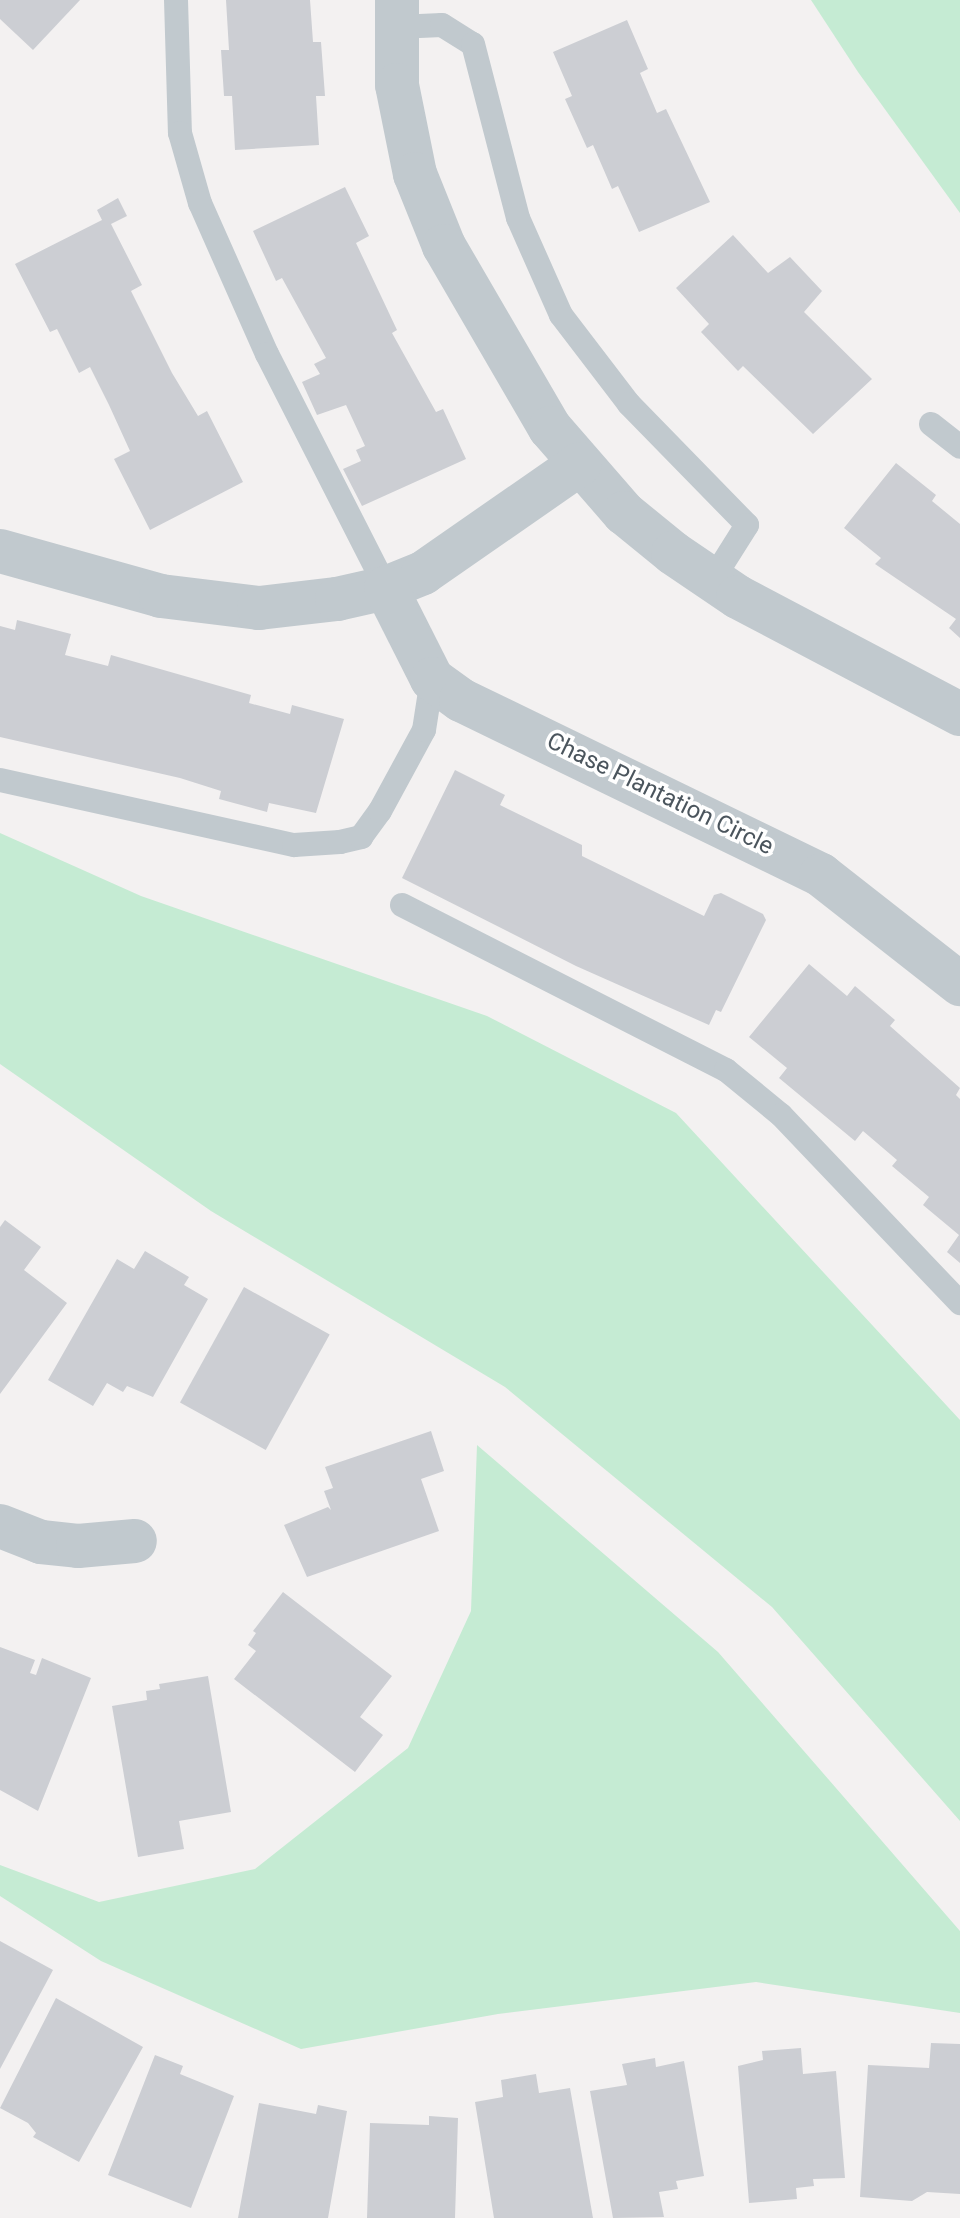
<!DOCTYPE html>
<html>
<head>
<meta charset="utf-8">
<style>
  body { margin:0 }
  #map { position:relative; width:960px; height:2218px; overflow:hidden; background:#f3f1f1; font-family:Roboto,sans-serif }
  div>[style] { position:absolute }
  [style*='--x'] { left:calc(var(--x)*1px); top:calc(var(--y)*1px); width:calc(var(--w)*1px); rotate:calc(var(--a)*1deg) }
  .green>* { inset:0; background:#c5ebd3 }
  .building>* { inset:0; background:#ccced3; transform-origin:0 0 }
  .service>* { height:24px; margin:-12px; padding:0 12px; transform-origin:12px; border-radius:12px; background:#c1c9ce }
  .minor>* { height:44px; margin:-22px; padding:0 22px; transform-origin:22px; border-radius:22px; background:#c1c9ce }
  span { translate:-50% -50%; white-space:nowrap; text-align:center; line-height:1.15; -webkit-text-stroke:7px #fff; paint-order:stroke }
  .street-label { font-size:24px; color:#4b555d }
</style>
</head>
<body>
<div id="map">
  <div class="green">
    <i style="clip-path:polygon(811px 0,960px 0,960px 213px,858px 72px)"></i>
    <i style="clip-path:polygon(0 833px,141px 896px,487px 1016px,676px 1113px,960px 1420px,960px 1821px,772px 1607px,505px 1387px,211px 1211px,0 1064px)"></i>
    <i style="clip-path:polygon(477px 1445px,718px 1652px,960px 1931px,960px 2013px,756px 1982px,498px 2014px,301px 2049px,101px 1961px,0 1896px,0 1865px,99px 1902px,255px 1869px,408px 1748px,471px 1611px)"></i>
  </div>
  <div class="building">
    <i style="clip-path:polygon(0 0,80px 0,33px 50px,0 19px)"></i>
    <i style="clip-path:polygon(226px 0,310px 0,313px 42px,321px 42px,325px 96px,316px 96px,319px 145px,235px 150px,232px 96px,224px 96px,221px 50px,229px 50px)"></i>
    <i style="clip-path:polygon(627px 20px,648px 69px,640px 73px,657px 113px,666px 109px,710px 202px,639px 232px,618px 186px,612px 189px,593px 145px,587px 148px,565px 99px,572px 96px,553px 52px)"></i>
    <i style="clip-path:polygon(345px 187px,369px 236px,356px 243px,397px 330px,392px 333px,436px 412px,443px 409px,466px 459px,362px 506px,343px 469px,361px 461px,356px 450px,365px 446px,346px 405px,317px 415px,302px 382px,320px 374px,314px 364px,326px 358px,282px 278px,276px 281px,253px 231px)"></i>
    <i style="clip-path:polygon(118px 198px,127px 216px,111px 224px,142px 285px,131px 291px,172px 373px,198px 416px,207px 411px,243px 482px,150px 530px,114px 459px,130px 451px,109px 405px,90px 367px,79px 373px,57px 329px,50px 332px,15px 264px,102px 220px,97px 210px)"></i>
    <i style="clip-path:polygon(733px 235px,768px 273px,790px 257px,822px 291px,804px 312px,872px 379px,813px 434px,743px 366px,738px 371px,701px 332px,709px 324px,676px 288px)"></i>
    <i style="clip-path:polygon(896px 463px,936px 495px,932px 501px,960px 524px,960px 638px,949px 628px,956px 619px,875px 564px,881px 558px,844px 528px)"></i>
    <i style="clip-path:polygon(17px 620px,71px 634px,65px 655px,108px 666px,111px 655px,251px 695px,249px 703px,290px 714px,292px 705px,344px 719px,316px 813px,269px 803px,267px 812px,219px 799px,221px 791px,180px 778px,0 737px,0 626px,15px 630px)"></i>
    <i style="clip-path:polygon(455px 770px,505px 795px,500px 805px,582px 845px,582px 856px,704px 916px,714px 895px,721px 893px,763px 914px,766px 920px,721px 1012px,716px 1010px,709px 1025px,576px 966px,402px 878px)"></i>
    <i style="clip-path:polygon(809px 964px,847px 996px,855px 986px,895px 1020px,890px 1026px,960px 1088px,956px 1095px,960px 1099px,960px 1263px,947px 1252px,959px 1235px,923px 1205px,929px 1197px,892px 1166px,897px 1160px,863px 1131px,855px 1141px,779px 1078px,787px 1068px,749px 1037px)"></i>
    <i style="clip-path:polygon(5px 1220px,41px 1247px,24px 1270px,67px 1303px,0 1394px,0 1227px)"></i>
    <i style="clip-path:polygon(145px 1251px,189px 1277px,184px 1285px,208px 1299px,153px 1397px,127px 1386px,123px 1392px,107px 1383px,93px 1406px,48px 1380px,117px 1259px,134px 1269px)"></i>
    <i style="left:244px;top:1287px;width:98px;height:132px;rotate:29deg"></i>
    <i style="clip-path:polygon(431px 1431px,444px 1471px,421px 1479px,439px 1531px,307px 1577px,284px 1525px,328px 1507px,331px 1510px,324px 1491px,333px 1488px,325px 1467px)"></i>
    <i style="clip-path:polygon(283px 1592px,392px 1676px,360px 1717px,383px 1735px,355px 1772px,234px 1679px,256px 1651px,248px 1645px,256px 1633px,253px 1631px)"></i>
    <i style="clip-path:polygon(0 1647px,35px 1660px,30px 1673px,36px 1675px,42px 1658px,91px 1678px,38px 1811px,0 1790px)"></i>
    <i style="clip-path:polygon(208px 1676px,231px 1812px,179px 1821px,184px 1849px,138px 1857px,112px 1706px,147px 1700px,146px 1691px,160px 1689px,159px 1684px)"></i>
    <i style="clip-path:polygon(0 1941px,53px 1970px,0 2069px)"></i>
    <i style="clip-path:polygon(56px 1998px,143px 2047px,79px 2162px,33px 2137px,36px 2133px,28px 2123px,0 2108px)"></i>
    <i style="clip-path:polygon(931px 2043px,960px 2044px,960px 2194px,927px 2192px,912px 2201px,860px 2197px,868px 2065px,929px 2068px)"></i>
    <i style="clip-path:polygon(801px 2048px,803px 2074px,836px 2071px,845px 2178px,813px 2179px,814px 2186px,796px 2188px,797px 2199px,749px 2203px,738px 2066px,763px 2060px,762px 2051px)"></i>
    <i style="clip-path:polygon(155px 2055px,183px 2066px,180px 2074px,234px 2096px,191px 2208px,108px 2175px)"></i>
    <i style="clip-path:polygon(655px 2058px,656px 2067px,684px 2061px,704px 2176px,676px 2181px,678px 2189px,659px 2192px,664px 2217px,613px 2218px,590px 2091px,627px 2085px,622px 2064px)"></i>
    <i style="clip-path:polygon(536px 2074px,539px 2093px,570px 2088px,593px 2218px,494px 2218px,475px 2102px,503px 2097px,501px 2080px)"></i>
    <i style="clip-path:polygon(259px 2103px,316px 2114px,318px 2105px,347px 2111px,328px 2218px,238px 2218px)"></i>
    <i style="clip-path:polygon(429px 2116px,458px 2118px,455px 2218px,367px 2218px,370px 2123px,429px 2125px)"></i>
  </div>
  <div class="service">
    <i style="--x:176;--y:0;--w:133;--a:88.3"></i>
    <i style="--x:180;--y:133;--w:73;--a:74.1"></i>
    <i style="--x:200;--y:203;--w:165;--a:66.1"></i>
    <i style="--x:267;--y:354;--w:263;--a:63"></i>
    <i style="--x:397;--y:27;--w:45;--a:-2.5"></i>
    <i style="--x:442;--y:25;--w:36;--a:32"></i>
    <i style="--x:473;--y:44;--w:180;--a:75.5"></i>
    <i style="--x:518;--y:218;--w:106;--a:66.1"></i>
    <i style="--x:561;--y:315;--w:112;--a:52.6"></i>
    <i style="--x:629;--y:404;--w:169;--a:45.7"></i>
    <i style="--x:747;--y:525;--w:64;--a:122.2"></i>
    <i style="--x:931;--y:424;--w:37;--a:38"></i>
    <i style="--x:0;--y:780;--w:301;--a:12.5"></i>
    <i style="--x:294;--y:845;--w:46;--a:-3.7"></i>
    <i style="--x:340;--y:842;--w:22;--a:-13"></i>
    <i style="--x:361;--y:837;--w:32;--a:-54"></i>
    <i style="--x:380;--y:811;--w:92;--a:-61.5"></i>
    <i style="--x:424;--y:730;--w:52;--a:-81.1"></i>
    <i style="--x:402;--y:905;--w:364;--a:27"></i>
    <i style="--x:726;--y:1070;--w:71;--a:39.3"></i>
    <i style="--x:781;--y:1115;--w:260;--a:46.4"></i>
  </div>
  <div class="minor">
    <i style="--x:397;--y:0;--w:85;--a:90"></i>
    <i style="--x:397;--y:85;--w:91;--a:78.6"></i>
    <i style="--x:415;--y:174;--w:78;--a:68.1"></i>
    <i style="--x:444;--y:246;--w:211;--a:59.8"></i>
    <i style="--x:550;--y:428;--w:113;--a:49"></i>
    <i style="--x:624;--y:513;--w:63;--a:39.2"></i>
    <i style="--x:673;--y:553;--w:78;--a:34.1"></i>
    <i style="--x:738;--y:597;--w:251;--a:27.8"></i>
    <i style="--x:0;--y:551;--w:167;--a:15.6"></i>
    <i style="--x:161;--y:596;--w:99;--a:7"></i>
    <i style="--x:259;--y:608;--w:79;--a:-6.6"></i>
    <i style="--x:337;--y:599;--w:50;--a:-12.7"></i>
    <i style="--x:386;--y:588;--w:40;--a:-22"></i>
    <i style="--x:423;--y:573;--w:191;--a:-34.8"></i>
    <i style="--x:386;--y:588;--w:102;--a:63.2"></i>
    <i style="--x:432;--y:679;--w:36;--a:36"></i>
    <i style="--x:461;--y:700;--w:400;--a:25.9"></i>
    <i style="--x:821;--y:875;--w:177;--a:38.1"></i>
    <i style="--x:0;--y:1526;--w:44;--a:21.3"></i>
    <i style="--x:41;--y:1542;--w:37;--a:6"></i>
    <i style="--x:78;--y:1546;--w:57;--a:-5"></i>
  </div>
  <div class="street-label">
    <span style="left:660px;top:794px;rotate:26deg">Chase Plantation Circle</span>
  </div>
</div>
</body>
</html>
